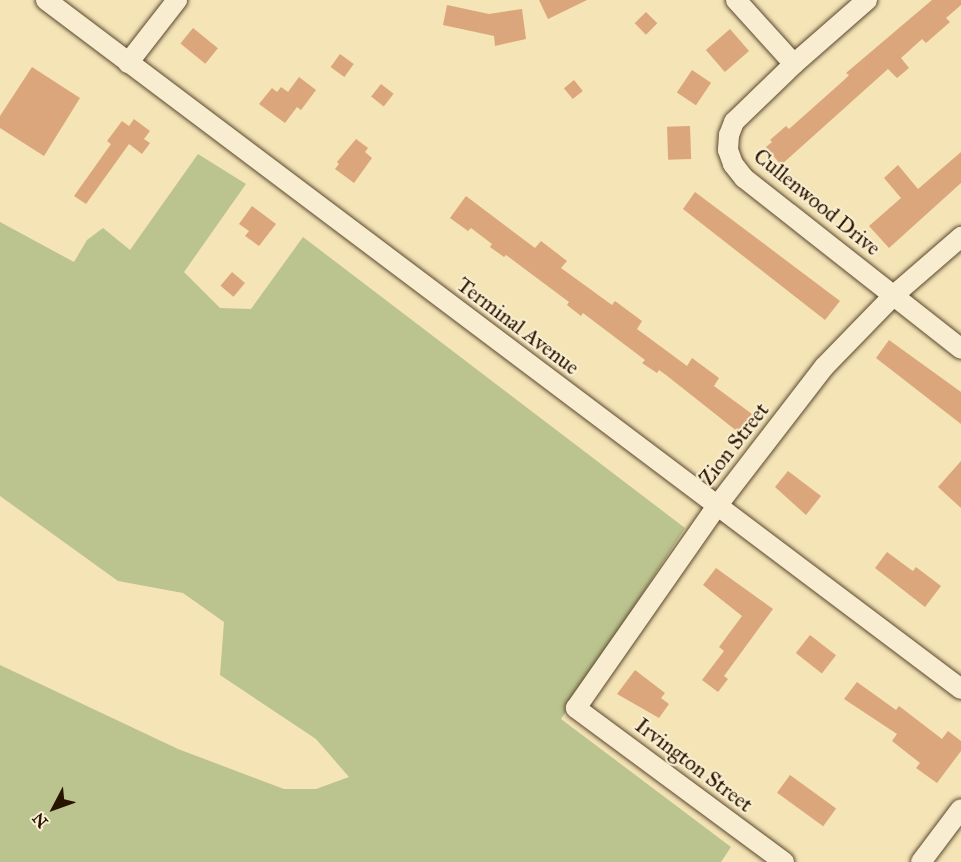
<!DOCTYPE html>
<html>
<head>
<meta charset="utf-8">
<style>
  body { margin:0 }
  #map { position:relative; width:961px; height:862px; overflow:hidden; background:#f4e4b6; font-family:"IM FELL Great Primer",serif }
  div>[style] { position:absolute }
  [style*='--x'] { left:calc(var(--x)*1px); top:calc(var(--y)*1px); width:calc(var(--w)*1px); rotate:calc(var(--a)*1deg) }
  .green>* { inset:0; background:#bbc48e }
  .building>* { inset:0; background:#dba67c; transform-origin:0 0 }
  .roads { filter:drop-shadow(0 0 2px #5b472e) drop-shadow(0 0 2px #5b472e) }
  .minor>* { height:20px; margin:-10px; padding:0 10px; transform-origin:10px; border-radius:10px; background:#f8edd0 }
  span { translate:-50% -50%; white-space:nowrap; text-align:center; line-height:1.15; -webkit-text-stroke:4.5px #f8edd0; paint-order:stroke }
  .street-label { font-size:21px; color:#281300 }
  .north { position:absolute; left:24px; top:778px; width:60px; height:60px; -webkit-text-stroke:4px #f8edd0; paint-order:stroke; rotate:229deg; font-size:16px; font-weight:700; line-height:24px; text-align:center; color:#281300 }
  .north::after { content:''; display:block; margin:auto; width:21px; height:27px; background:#281300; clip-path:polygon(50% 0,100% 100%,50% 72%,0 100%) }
</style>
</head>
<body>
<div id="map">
  <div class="green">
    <i style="clip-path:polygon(198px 154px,246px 184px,184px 272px,220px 308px,251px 309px,303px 237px,685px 528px,561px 719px,731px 847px,721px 862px,0 862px,0 665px,178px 749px,284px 789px,316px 789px,349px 777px,316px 739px,220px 675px,224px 622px,183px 593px,118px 581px,0 496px,0 222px,74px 262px,87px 240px,103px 228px,130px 250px)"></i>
  </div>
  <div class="building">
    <i style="clip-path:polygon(539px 0,587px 0,548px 19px)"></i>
    <i style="clip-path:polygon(932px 0,961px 0,961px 5px,946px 18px,950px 22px,926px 43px,922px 39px,901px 58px,909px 68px,897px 78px,888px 69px,781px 165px,766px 147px,772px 142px,770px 140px,786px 126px,789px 129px,843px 81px,849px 75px,846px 73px)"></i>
    <i style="clip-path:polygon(447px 5px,489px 14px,522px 9px,526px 39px,495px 46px,494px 36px,443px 25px)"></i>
    <i style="left:646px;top:12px;width:16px;height:16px;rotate:45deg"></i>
    <i style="left:193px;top:28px;width:32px;height:20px;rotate:39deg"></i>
    <i style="left:730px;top:29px;width:29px;height:32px;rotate:49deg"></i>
    <i style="left:340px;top:54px;width:17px;height:16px;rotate:36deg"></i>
    <i style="clip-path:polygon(32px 67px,80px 98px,44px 156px,0 128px,0 116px)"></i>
    <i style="left:692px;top:70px;width:23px;height:27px;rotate:34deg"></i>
    <i style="clip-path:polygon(299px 77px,316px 90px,301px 110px,297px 107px,285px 123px,259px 104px,272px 88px,277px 92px,281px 87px,288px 92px)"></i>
    <i style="left:574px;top:80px;width:14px;height:13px;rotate:51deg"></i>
    <i style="left:381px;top:84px;width:16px;height:16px;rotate:38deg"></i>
    <i style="clip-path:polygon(134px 119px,150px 131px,144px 139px,150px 143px,142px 154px,129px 144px,86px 204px,74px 196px,111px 144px,107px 141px,122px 121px,129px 126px)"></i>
    <i style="left:690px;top:126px;width:33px;height:23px;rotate:88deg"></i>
    <i style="clip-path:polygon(356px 139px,368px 148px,365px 152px,372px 158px,354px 183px,335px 169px,339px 164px,337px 162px)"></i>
    <i style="clip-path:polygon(961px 152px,961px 183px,889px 248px,869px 226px,901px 198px,884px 178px,898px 165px,918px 189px)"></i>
    <i style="clip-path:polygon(695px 192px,840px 301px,825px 320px,683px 209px)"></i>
    <i style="clip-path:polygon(466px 196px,535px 248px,541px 241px,567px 261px,561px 268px,612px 305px,615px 301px,642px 321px,637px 329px,687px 366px,692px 358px,719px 378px,714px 386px,752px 414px,738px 432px,666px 375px,659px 370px,657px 373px,642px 363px,645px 360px,583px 313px,581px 316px,567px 305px,569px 302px,506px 255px,504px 257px,490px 247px,492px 244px,471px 228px,468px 231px,450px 218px)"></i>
    <i style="clip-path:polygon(252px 206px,276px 224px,259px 246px,245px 236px,249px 231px,239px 224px)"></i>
    <i style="left:232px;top:272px;width:17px;height:18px;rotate:40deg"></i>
    <i style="clip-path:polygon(889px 340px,961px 392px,961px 424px,876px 358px)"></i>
    <i style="clip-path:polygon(961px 461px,961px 508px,938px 487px)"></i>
    <i style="clip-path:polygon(788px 471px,821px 496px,806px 515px,775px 487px)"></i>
    <i style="clip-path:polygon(887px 552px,910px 569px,913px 571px,916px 567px,941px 586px,925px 607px,875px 568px)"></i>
    <i style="clip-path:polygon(716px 568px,773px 609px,724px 676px,728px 679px,718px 692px,702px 680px,724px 651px,719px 647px,742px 616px,703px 585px)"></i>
    <i style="left:810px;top:635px;width:33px;height:23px;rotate:38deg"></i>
    <i style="clip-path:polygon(635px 670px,665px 693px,661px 698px,669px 704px,659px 718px,617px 694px)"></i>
    <i style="clip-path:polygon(857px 682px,896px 710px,899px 706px,942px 739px,948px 731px,961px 741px,961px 751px,937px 783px,916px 768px,920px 763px,892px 741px,897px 734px,844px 699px)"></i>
    <i style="left:790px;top:775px;width:57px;height:22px;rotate:36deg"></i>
  </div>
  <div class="roads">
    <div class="minor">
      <i style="--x:46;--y:0;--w:1145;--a:36.98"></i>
      <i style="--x:736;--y:0;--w:86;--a:47.8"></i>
      <i style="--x:867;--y:0;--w:97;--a:138.8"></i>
      <i style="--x:794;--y:64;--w:83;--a:136"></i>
      <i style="--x:734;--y:122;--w:14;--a:111"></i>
      <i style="--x:729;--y:135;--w:15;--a:94"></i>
      <i style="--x:728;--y:150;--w:15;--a:70"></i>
      <i style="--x:733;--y:164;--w:18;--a:52"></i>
      <i style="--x:744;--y:178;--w:276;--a:38.2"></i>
      <i style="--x:128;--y:63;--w:80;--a:-52.1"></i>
      <i style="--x:784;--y:862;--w:259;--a:-143.5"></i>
      <i style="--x:576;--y:708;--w:246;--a:-55.1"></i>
      <i style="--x:717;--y:506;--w:175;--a:-52.4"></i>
      <i style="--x:824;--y:367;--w:100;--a:-45.8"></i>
      <i style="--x:894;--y:295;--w:89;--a:-40.9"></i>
      <i style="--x:921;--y:862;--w:66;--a:-53"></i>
    </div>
  </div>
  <div class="street-label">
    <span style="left:817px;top:202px;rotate:39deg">Cullenwood Drive</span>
    <span style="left:518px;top:326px;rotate:37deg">Terminal Avenue</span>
    <span style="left:734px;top:444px;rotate:-52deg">Zion Street</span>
    <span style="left:694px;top:765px;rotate:37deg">Irvington Street</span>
  </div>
  <div class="north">N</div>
</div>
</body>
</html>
